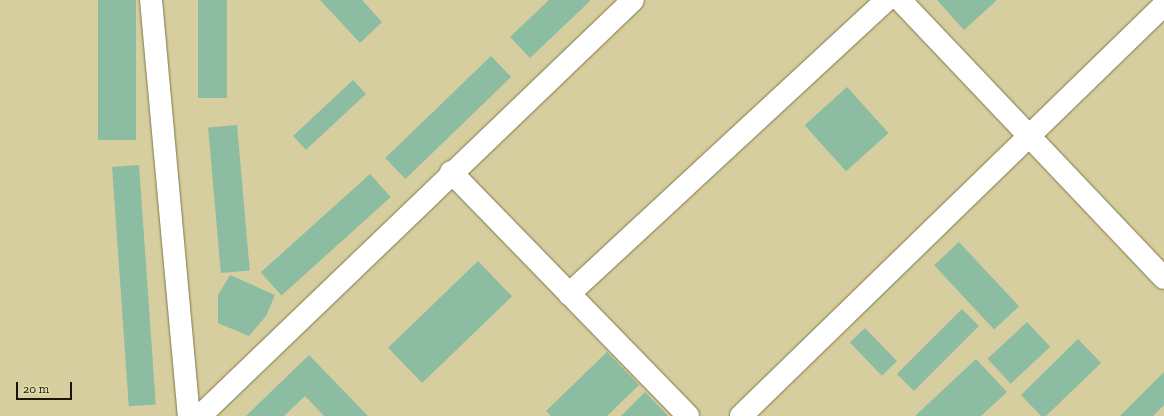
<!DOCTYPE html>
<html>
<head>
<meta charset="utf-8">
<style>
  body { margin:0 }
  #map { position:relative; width:1164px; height:416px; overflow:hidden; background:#d6ce9e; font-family:"Zilla Slab",serif }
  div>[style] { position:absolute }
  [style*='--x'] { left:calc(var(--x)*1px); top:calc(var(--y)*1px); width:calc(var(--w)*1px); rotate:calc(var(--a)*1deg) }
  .building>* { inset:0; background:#8cbca1; transform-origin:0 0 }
  .roads { filter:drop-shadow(0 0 1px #7f774a) drop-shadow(0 0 1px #7f774a) }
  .minor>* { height:22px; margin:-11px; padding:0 11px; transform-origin:11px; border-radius:11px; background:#fff }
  span { translate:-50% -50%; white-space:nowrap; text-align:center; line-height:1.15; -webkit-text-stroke:4px #e3dbab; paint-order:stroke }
  .scale { position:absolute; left:16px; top:382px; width:56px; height:18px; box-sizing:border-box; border:2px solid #191604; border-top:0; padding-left:5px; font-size:12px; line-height:14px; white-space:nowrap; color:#191604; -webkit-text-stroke:3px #e3dbab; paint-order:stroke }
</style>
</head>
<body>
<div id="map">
  <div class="building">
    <i style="left:98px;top:0;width:38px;height:140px"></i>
    <i style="left:198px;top:0;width:29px;height:98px"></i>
    <i style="clip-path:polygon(320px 0,362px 0,382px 22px,360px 43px)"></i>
    <i style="clip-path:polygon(549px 0,591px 0,530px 58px,510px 37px)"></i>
    <i style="clip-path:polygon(937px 0,997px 0,964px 30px)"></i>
    <i style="left:491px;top:56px;width:29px;height:147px;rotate:46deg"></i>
    <i style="left:353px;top:80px;width:19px;height:82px;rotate:47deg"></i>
    <i style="left:847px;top:87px;width:62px;height:57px;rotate:48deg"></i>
    <i style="left:237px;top:125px;width:146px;height:29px;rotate:85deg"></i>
    <i style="left:139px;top:165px;width:240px;height:27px;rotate:86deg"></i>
    <i style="left:370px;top:174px;width:31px;height:147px;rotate:48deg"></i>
    <i style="left:959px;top:242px;width:88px;height:34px;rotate:47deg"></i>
    <i style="left:478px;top:261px;width:49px;height:125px;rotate:46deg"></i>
    <i style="clip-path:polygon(230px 275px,275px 295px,266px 316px,249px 336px,218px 323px,218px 295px)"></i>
    <i style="left:962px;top:309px;width:24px;height:92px;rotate:45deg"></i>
    <i style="left:1027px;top:322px;width:34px;height:54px;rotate:47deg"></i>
    <i style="left:865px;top:328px;width:46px;height:21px;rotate:46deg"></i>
    <i style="clip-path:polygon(1078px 339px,1101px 363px,1046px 416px,1041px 416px,1021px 395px)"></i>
    <i style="clip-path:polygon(607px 352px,639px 385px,607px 416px,551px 416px,546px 411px)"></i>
    <i style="clip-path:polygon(309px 355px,368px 416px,324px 416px,305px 396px,284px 416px,246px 416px)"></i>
    <i style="clip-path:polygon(976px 359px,1007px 392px,981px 416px,915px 416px)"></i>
    <i style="clip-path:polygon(1164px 372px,1164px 405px,1153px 416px,1120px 416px)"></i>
    <i style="clip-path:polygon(645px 392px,668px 416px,621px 416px)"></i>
  </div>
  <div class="roads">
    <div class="minor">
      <i style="--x:151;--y:0;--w:418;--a:84.8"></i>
      <i style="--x:900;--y:0;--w:383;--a:46.5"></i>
      <i style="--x:451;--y:172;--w:340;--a:45.8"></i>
      <i style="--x:569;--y:294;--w:432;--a:-42.8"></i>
      <i style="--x:200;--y:416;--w:600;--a:-43.85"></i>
      <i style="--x:741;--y:416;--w:590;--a:-44.18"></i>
    </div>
  </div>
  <div class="scale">20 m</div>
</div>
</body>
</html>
